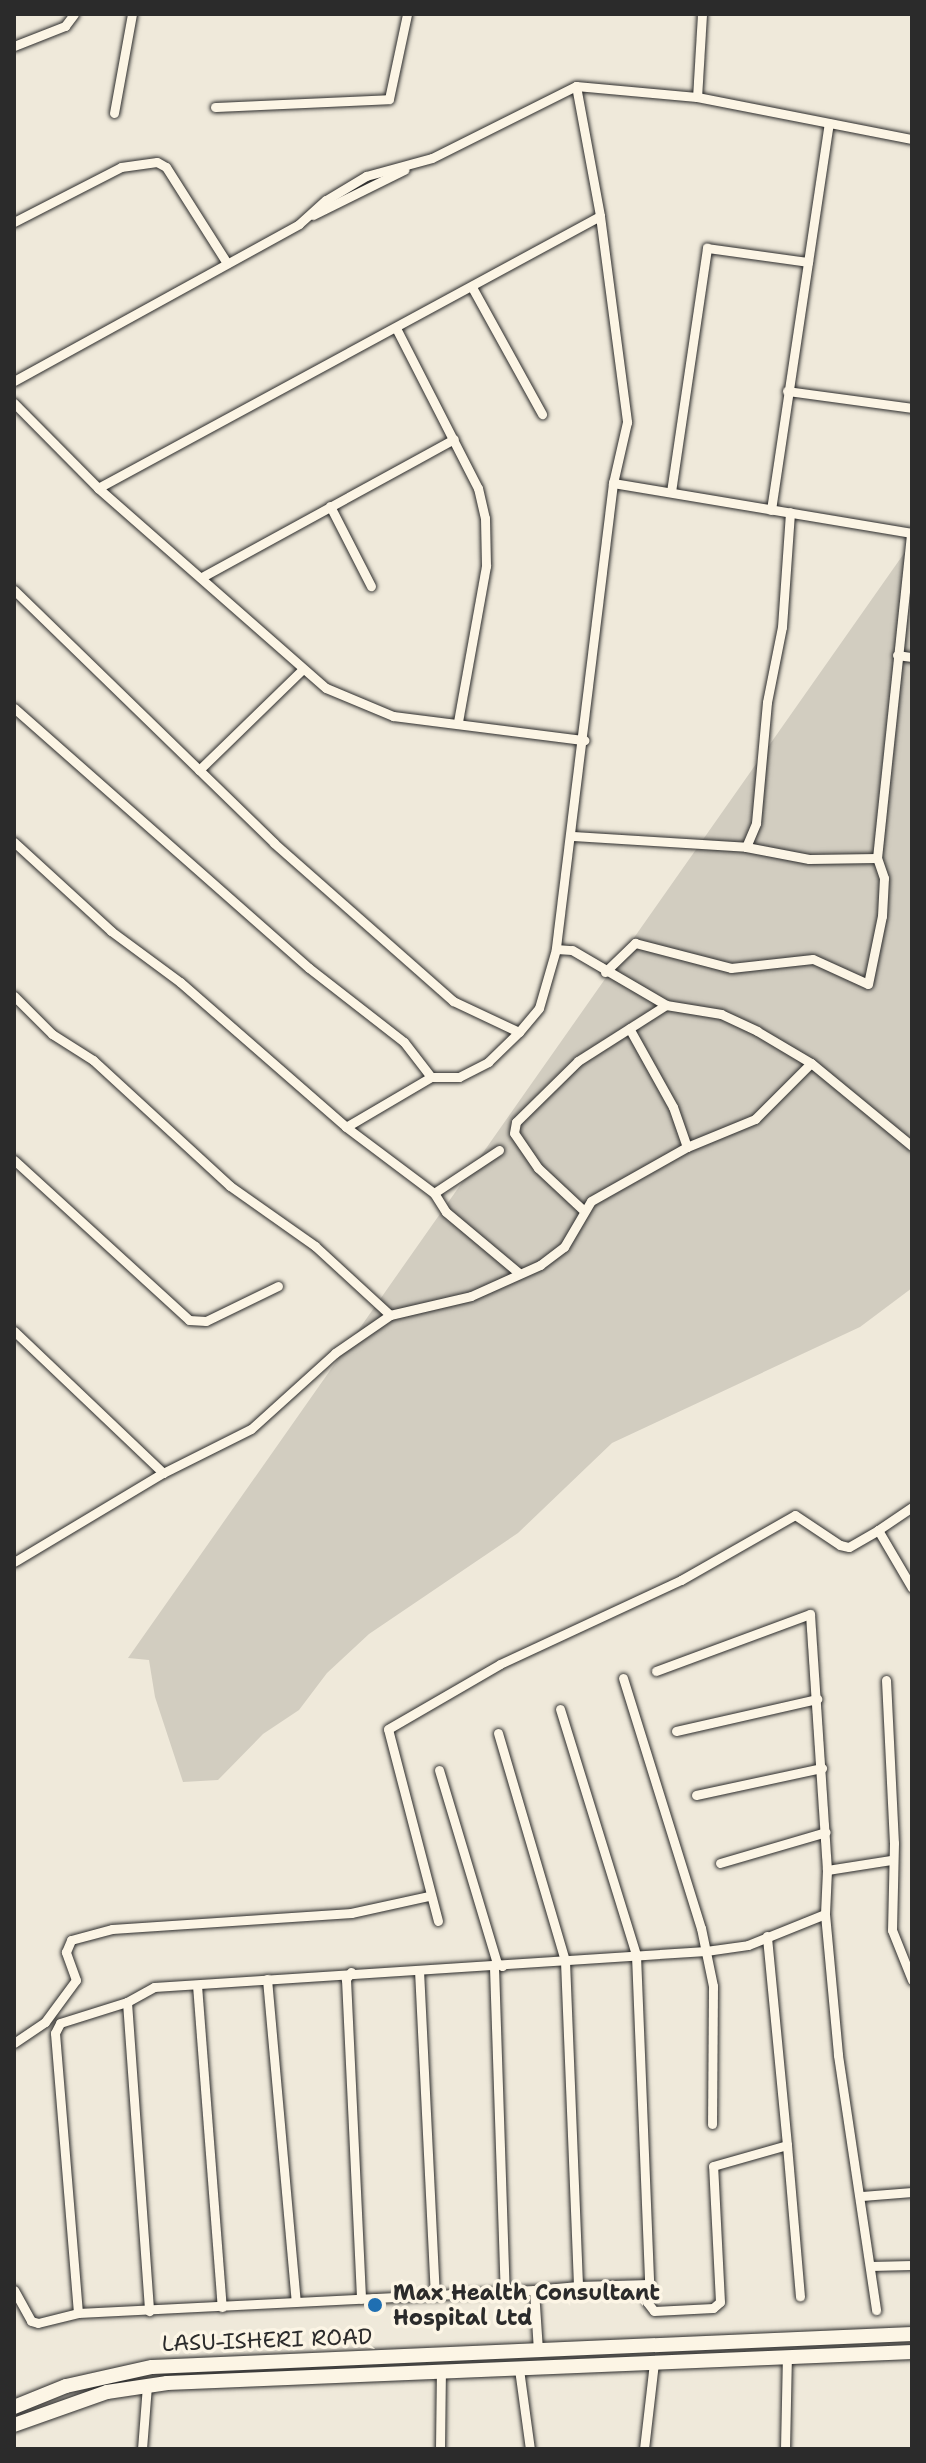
<!DOCTYPE html>
<html>
<head>
<meta charset="utf-8">
<style>
  body { margin:0 }
  #map { position:relative; width:926px; height:2463px; overflow:hidden; background:#efe9da; font-family:"Shantell Sans",sans-serif }
  div>[style] { position:absolute }
  [style*='--x'] { left:calc(var(--x)*1px); top:calc(var(--y)*1px); width:calc(var(--w)*1px); rotate:calc(var(--a)*1deg) }
  .green>* { inset:0; background:#d2cdc0 }
  .roads { filter:drop-shadow(0 0 2px #2b2b2b) drop-shadow(0 0 2px #2b2b2b) }
  .minor>* { height:9px; margin:-4.5px; padding:0 4.5px; transform-origin:4.5px; border-radius:4.5px; background:#fcf5e5 }
  .primary>* { height:14px; margin:-7px; padding:0 7px; transform-origin:7px; border-radius:7px; background:#fcf5e5 }
  .dots>* { width:22px; height:22px; translate:-50% -50%; box-sizing:border-box; border:4px solid #fcf5e5; border-radius:50% }
  span { translate:-50% -50%; white-space:nowrap; text-align:center; line-height:1.15; -webkit-text-stroke:7px #fcf5e5; paint-order:stroke }
  .poi-label { font-size:22px; color:#2b2b2b; font-weight:700 }
  .left { translate:0 -50%; text-align:left }
  .street-label { font-size:22px; color:#2b2b2b }
  .frame { position:absolute; inset:0; border:16px solid #2b2b2b; pointer-events:none }
</style>
</head>
<body>
<div id="map">
  <div class="green">
    <i style="clip-path:polygon(912px 542px,912px 1288px,860px 1327px,612px 1443px,518px 1533px,369px 1634px,327px 1673px,299px 1710px,263px 1734px,218px 1780px,183px 1782px,155px 1697px,149px 1660px,128px 1658px)"></i>
  </div>
  <div class="roads">
    <div class="minor">
      <i style="--x:702;--y:14;--w:83;--a:93.4"></i>
      <i style="--x:697;--y:97;--w:219;--a:11.1"></i>
      <i style="--x:14;--y:46;--w:55;--a:-21.4"></i>
      <i style="--x:65;--y:26;--w:15;--a:-53"></i>
      <i style="--x:576;--y:86;--w:121;--a:5.2"></i>
      <i style="--x:215;--y:107;--w:174;--a:-2.6"></i>
      <i style="--x:389;--y:99;--w:87;--a:-78"></i>
      <i style="--x:114;--y:113;--w:101;--a:-79.7"></i>
      <i style="--x:313;--y:215;--w:102;--a:-26.3"></i>
      <i style="--x:14;--y:222;--w:120;--a:-27.2"></i>
      <i style="--x:121;--y:167;--w:36;--a:-8"></i>
      <i style="--x:157;--y:162;--w:10;--a:29"></i>
      <i style="--x:166;--y:167;--w:114;--a:57.6"></i>
      <i style="--x:473;--y:289;--w:143;--a:61.1"></i>
      <i style="--x:397;--y:330;--w:178;--a:62.9"></i>
      <i style="--x:478;--y:488;--w:31;--a:77"></i>
      <i style="--x:485;--y:518;--w:48;--a:88.8"></i>
      <i style="--x:486;--y:566;--w:158;--a:100.2"></i>
      <i style="--x:14;--y:381;--w:325;--a:-28.8"></i>
      <i style="--x:299;--y:224;--w:36;--a:-42"></i>
      <i style="--x:326;--y:200;--w:47;--a:-31"></i>
      <i style="--x:366;--y:176;--w:68;--a:-15.3"></i>
      <i style="--x:432;--y:158;--w:161;--a:-26.6"></i>
      <i style="--x:576;--y:86;--w:132;--a:79.5"></i>
      <i style="--x:600;--y:216;--w:208;--a:82.5"></i>
      <i style="--x:627;--y:422;--w:63;--a:102.9"></i>
      <i style="--x:613;--y:483;--w:469;--a:97"></i>
      <i style="--x:787;--y:391;--w:126;--a:7.7"></i>
      <i style="--x:14;--y:403;--w:120;--a:45.3"></i>
      <i style="--x:98;--y:488;--w:303;--a:41.3"></i>
      <i style="--x:326;--y:688;--w:73;--a:22.7"></i>
      <i style="--x:393;--y:716;--w:193;--a:7.2"></i>
      <i style="--x:613;--y:483;--w:303;--a:9.5"></i>
      <i style="--x:98;--y:488;--w:571;--a:-28.45"></i>
      <i style="--x:671;--y:492;--w:247;--a:-81.6"></i>
      <i style="--x:707;--y:248;--w:102;--a:7.9"></i>
      <i style="--x:330;--y:506;--w:90;--a:62.9"></i>
      <i style="--x:771;--y:510;--w:391;--a:-81.5"></i>
      <i style="--x:202;--y:577;--w:287;--a:-28.7"></i>
      <i style="--x:14;--y:590;--w:363;--a:44.2"></i>
      <i style="--x:274;--y:843;--w:239;--a:41.4"></i>
      <i style="--x:453;--y:1001;--w:73;--a:25.2"></i>
      <i style="--x:519;--y:1032;--w:31;--a:-50"></i>
      <i style="--x:539;--y:1008;--w:61;--a:-73.9"></i>
      <i style="--x:556;--y:949;--w:16;--a:4"></i>
      <i style="--x:572;--y:950;--w:109;--a:30.3"></i>
      <i style="--x:666;--y:1005;--w:56;--a:9.3"></i>
      <i style="--x:721;--y:1014;--w:40;--a:25"></i>
      <i style="--x:757;--y:1031;--w:63;--a:30.7"></i>
      <i style="--x:811;--y:1063;--w:131;--a:39.4"></i>
      <i style="--x:897;--y:655;--w:15;--a:8"></i>
      <i style="--x:14;--y:708;--w:393;--a:41.4"></i>
      <i style="--x:309;--y:968;--w:120;--a:37.9"></i>
      <i style="--x:404;--y:1042;--w:44;--a:52.4"></i>
      <i style="--x:199;--y:770;--w:144;--a:-44.2"></i>
      <i style="--x:573;--y:836;--w:173;--a:3.6"></i>
      <i style="--x:746;--y:847;--w:64;--a:10.8"></i>
      <i style="--x:809;--y:859;--w:68;--a:-0.8"></i>
      <i style="--x:14;--y:842;--w:132;--a:42.5"></i>
      <i style="--x:111;--y:931;--w:86;--a:36.5"></i>
      <i style="--x:180;--y:982;--w:220;--a:41.1"></i>
      <i style="--x:346;--y:1127;--w:99;--a:-30.5"></i>
      <i style="--x:431;--y:1077;--w:28;--a:0"></i>
      <i style="--x:459;--y:1077;--w:33;--a:-27"></i>
      <i style="--x:488;--y:1062;--w:43;--a:-44.1"></i>
      <i style="--x:746;--y:847;--w:26;--a:-67"></i>
      <i style="--x:756;--y:823;--w:121;--a:-84.8"></i>
      <i style="--x:767;--y:702;--w:76;--a:-78.7"></i>
      <i style="--x:782;--y:627;--w:115;--a:-86"></i>
      <i style="--x:605;--y:972;--w:42;--a:-44"></i>
      <i style="--x:635;--y:943;--w:99;--a:14.6"></i>
      <i style="--x:731;--y:968;--w:82;--a:-6.3"></i>
      <i style="--x:813;--y:959;--w:60;--a:24.4"></i>
      <i style="--x:868;--y:984;--w:69;--a:-78.4"></i>
      <i style="--x:882;--y:916;--w:38;--a:-87"></i>
      <i style="--x:884;--y:878;--w:21;--a:-109"></i>
      <i style="--x:877;--y:858;--w:327;--a:-84"></i>
      <i style="--x:14;--y:996;--w:54;--a:45"></i>
      <i style="--x:52;--y:1034;--w:49;--a:32.4"></i>
      <i style="--x:93;--y:1060;--w:186;--a:42.6"></i>
      <i style="--x:230;--y:1186;--w:104;--a:35.2"></i>
      <i style="--x:315;--y:1246;--w:102;--a:42.6"></i>
      <i style="--x:390;--y:1315;--w:83;--a:-13.2"></i>
      <i style="--x:471;--y:1296;--w:76;--a:-24.2"></i>
      <i style="--x:540;--y:1265;--w:30;--a:-37"></i>
      <i style="--x:564;--y:1247;--w:53;--a:-59.6"></i>
      <i style="--x:591;--y:1201;--w:110;--a:-29.4"></i>
      <i style="--x:687;--y:1147;--w:42;--a:-109.3"></i>
      <i style="--x:673;--y:1107;--w:90;--a:-119.1"></i>
      <i style="--x:346;--y:1127;--w:110;--a:36.9"></i>
      <i style="--x:434;--y:1193;--w:22;--a:58"></i>
      <i style="--x:446;--y:1212;--w:95;--a:39.9"></i>
      <i style="--x:687;--y:1147;--w:74;--a:-22.4"></i>
      <i style="--x:755;--y:1119;--w:79;--a:-45"></i>
      <i style="--x:14;--y:1160;--w:237;--a:42.4"></i>
      <i style="--x:189;--y:1320;--w:17;--a:3"></i>
      <i style="--x:206;--y:1321;--w:80;--a:-25.9"></i>
      <i style="--x:434;--y:1193;--w:78;--a:-33.5"></i>
      <i style="--x:582;--y:1209;--w:60;--a:-137"></i>
      <i style="--x:538;--y:1168;--w:42;--a:-124.4"></i>
      <i style="--x:514;--y:1133;--w:11;--a:-80"></i>
      <i style="--x:516;--y:1122;--w:87;--a:-44.5"></i>
      <i style="--x:578;--y:1061;--w:104;--a:-32.5"></i>
      <i style="--x:14;--y:1331;--w:206;--a:43.6"></i>
      <i style="--x:912;--y:1507;--w:41;--a:145.9"></i>
      <i style="--x:878;--y:1530;--w:67;--a:59.6"></i>
      <i style="--x:14;--y:1562;--w:174;--a:-30.9"></i>
      <i style="--x:163;--y:1473;--w:98;--a:-26.6"></i>
      <i style="--x:251;--y:1429;--w:113;--a:-42.1"></i>
      <i style="--x:335;--y:1353;--w:67;--a:-34.6"></i>
      <i style="--x:656;--y:1671;--w:164;--a:-20.3"></i>
      <i style="--x:810;--y:1614;--w:257;--a:86.2"></i>
      <i style="--x:623;--y:1678;--w:262;--a:72.7"></i>
      <i style="--x:701;--y:1928;--w:59;--a:78.3"></i>
      <i style="--x:713;--y:1986;--w:138;--a:90.4"></i>
      <i style="--x:886;--y:1680;--w:163;--a:87.2"></i>
      <i style="--x:894;--y:1843;--w:87;--a:91.3"></i>
      <i style="--x:892;--y:1930;--w:54;--a:68.2"></i>
      <i style="--x:560;--y:1709;--w:257;--a:72.8"></i>
      <i style="--x:636;--y:1955;--w:329;--a:87.7"></i>
      <i style="--x:676;--y:1731;--w:145;--a:-12.8"></i>
      <i style="--x:498;--y:1733;--w:238;--a:73.6"></i>
      <i style="--x:565;--y:1961;--w:325;--a:87.7"></i>
      <i style="--x:578;--y:2286;--w:44;--a:174.8"></i>
      <i style="--x:439;--y:1770;--w:202;--a:73.3"></i>
      <i style="--x:497;--y:1963;--w:6;--a:31"></i>
      <i style="--x:696;--y:1795;--w:129;--a:-12.1"></i>
      <i style="--x:720;--y:1863;--w:110;--a:-16.3"></i>
      <i style="--x:825;--y:1914;--w:44;--a:-87.4"></i>
      <i style="--x:827;--y:1870;--w:65;--a:-8.9"></i>
      <i style="--x:438;--y:1921;--w:198;--a:-104.6"></i>
      <i style="--x:388;--y:1729;--w:129;--a:-30.1"></i>
      <i style="--x:500;--y:1664;--w:200;--a:-24.9"></i>
      <i style="--x:681;--y:1580;--w:131;--a:-29.7"></i>
      <i style="--x:795;--y:1515;--w:54;--a:33.7"></i>
      <i style="--x:840;--y:1545;--w:9;--a:13"></i>
      <i style="--x:849;--y:1547;--w:34;--a:-30"></i>
      <i style="--x:494;--y:1967;--w:326;--a:88.1"></i>
      <i style="--x:419;--y:1970;--w:326;--a:87.2"></i>
      <i style="--x:351;--y:1972;--w:9;--a:126"></i>
      <i style="--x:346;--y:1979;--w:320;--a:87.3"></i>
      <i style="--x:267;--y:1979;--w:323;--a:84.9"></i>
      <i style="--x:197;--y:1985;--w:323;--a:85.6"></i>
      <i style="--x:127;--y:2002;--w:310;--a:85.9"></i>
      <i style="--x:14;--y:2043;--w:37;--a:-34"></i>
      <i style="--x:45;--y:2022;--w:52;--a:-53.6"></i>
      <i style="--x:76;--y:1980;--w:30;--a:-110"></i>
      <i style="--x:66;--y:1952;--w:13;--a:-67"></i>
      <i style="--x:71;--y:1940;--w:42;--a:-15"></i>
      <i style="--x:112;--y:1929;--w:240;--a:-3.8"></i>
      <i style="--x:351;--y:1913;--w:80;--a:-12.3"></i>
      <i style="--x:787;--y:2145;--w:152;--a:85.1"></i>
      <i style="--x:862;--y:2196;--w:50;--a:-4.6"></i>
      <i style="--x:870;--y:2266;--w:42;--a:-1.4"></i>
      <i style="--x:578;--y:2286;--w:71;--a:-1.6"></i>
      <i style="--x:649;--y:2284;--w:18;--a:96"></i>
      <i style="--x:647;--y:2302;--w:11;--a:52"></i>
      <i style="--x:654;--y:2311;--w:59;--a:-2.9"></i>
      <i style="--x:713;--y:2308;--w:9;--a:-41"></i>
      <i style="--x:720;--y:2302;--w:136;--a:-92.9"></i>
      <i style="--x:713;--y:2166;--w:77;--a:-15.8"></i>
      <i style="--x:787;--y:2145;--w:210;--a:-95.5"></i>
      <i style="--x:14;--y:2290;--w:35;--a:61"></i>
      <i style="--x:31;--y:2321;--w:7;--a:16"></i>
      <i style="--x:38;--y:2323;--w:41;--a:-14"></i>
      <i style="--x:78;--y:2313;--w:457;--a:-2.9"></i>
      <i style="--x:534;--y:2290;--w:61;--a:86.2"></i>
      <i style="--x:78;--y:2313;--w:281;--a:-94.7"></i>
      <i style="--x:55;--y:2033;--w:11;--a:-63"></i>
      <i style="--x:60;--y:2023;--w:70;--a:-17.4"></i>
      <i style="--x:127;--y:2002;--w:31;--a:-29"></i>
      <i style="--x:154;--y:1987;--w:553;--a:-3.73"></i>
      <i style="--x:706;--y:1951;--w:42;--a:-8.1"></i>
      <i style="--x:748;--y:1945;--w:83;--a:-21.9"></i>
      <i style="--x:825;--y:1914;--w:142;--a:84.7"></i>
      <i style="--x:838;--y:2055;--w:258;--a:81.5"></i>
      <i style="--x:519;--y:2369;--w:81;--a:82.2"></i>
      <i style="--x:142;--y:2449;--w:64;--a:-85.5"></i>
      <i style="--x:440;--y:2449;--w:77;--a:-89.3"></i>
      <i style="--x:644;--y:2449;--w:88;--a:-83.4"></i>
      <i style="--x:785;--y:2449;--w:92;--a:-88.8"></i>
    </div>
    <div class="primary">
      <i style="--x:14;--y:2407;--w:56;--a:-22"></i>
      <i style="--x:66;--y:2386;--w:88;--a:-12.5"></i>
      <i style="--x:152;--y:2367;--w:761;--a:-2.49"></i>
      <i style="--x:14;--y:2425;--w:99;--a:-19.5"></i>
      <i style="--x:107;--y:2392;--w:61;--a:-8.5"></i>
      <i style="--x:167;--y:2383;--w:746;--a:-2.38"></i>
    </div>
  </div>
  <div class="dots">
    <i style="left:375px;top:2305px;background:#1f6fb2"></i>
  </div>
  <div class="poi-label">
    <span class="left" style="left:393px;top:2305px">Max Health Consultant<br>Hospital Ltd</span>
  </div>
  <div class="street-label">
    <span style="left:267px;top:2340px;rotate:-2deg">LASU-ISHERI ROAD</span>
  </div>
  <div class="frame"></div>
</div>
</body>
</html>
